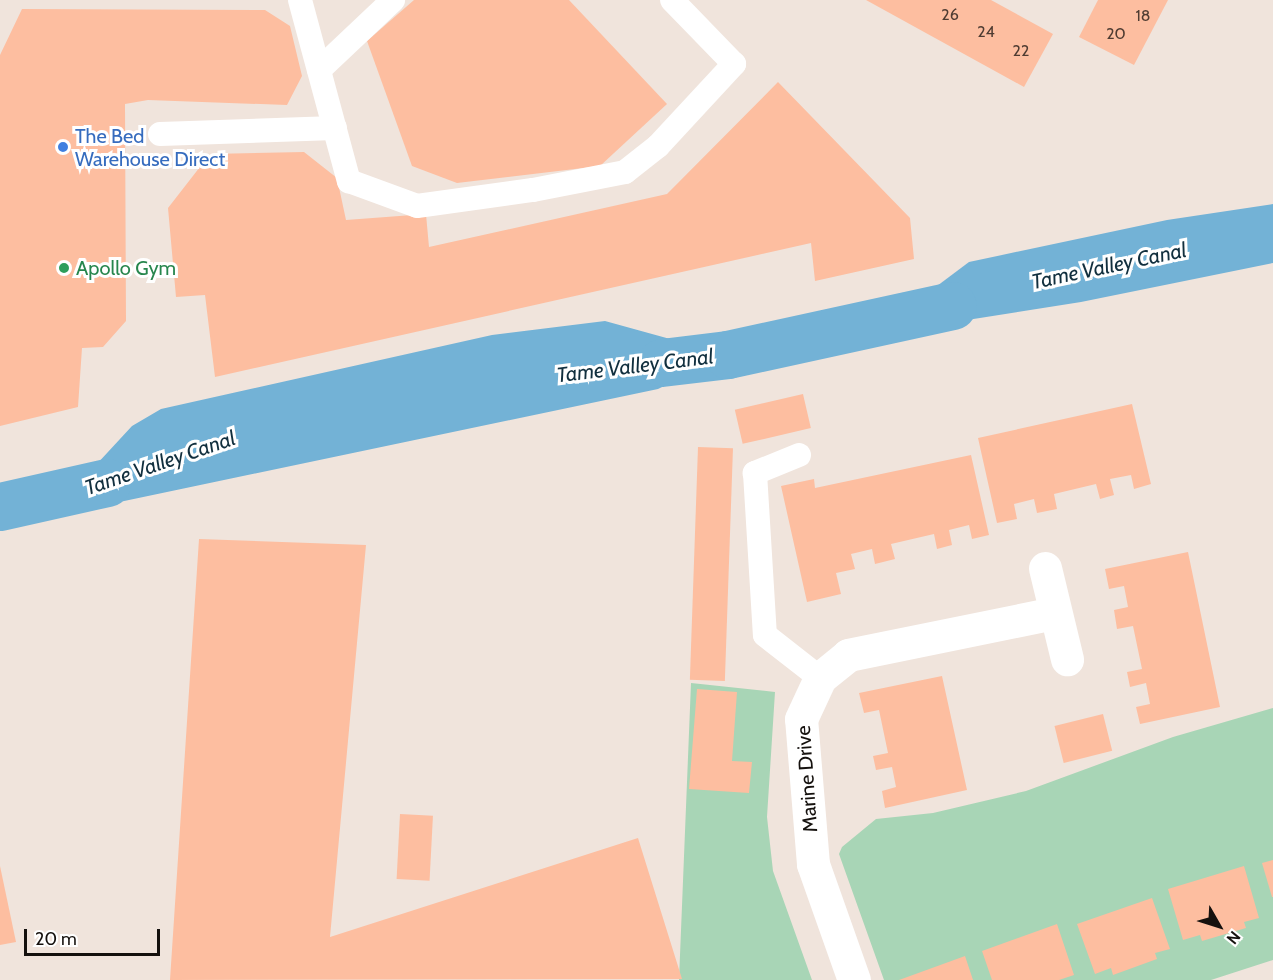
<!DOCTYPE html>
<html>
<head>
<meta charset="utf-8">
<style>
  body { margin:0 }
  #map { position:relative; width:1273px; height:980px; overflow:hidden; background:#f0e4dc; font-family:Cabin,sans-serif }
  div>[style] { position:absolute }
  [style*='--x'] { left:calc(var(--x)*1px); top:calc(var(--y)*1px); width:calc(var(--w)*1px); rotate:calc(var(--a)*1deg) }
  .green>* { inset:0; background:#a8d5b6 }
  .water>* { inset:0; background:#73b2d6 }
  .canal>* { height:48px; margin:-24px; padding:0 24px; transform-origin:24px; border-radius:24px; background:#73b2d6 }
  .building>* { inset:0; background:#fdbea0; transform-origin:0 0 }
  .service>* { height:24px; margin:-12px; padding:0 12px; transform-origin:12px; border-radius:12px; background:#fff }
  .minor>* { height:33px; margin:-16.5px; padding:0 16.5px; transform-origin:16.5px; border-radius:16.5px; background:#fff }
  .dots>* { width:16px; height:16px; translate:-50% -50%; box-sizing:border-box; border:3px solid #fff; border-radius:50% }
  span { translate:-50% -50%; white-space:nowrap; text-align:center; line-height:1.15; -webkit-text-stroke:6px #fff; paint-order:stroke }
  .number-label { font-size:16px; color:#4f3c32 }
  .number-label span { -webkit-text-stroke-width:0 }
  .shop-label { font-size:20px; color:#366cbe }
  .left { translate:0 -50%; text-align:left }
  .leisure-label { font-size:20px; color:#27864d }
  .street-label { font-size:20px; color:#15110e }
  .water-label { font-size:21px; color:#112f3e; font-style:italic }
  .north { position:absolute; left:1189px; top:896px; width:60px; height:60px; -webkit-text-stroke:4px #fff; paint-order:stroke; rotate:129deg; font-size:16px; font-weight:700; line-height:24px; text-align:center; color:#15110e }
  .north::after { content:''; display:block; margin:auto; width:21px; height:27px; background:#15110e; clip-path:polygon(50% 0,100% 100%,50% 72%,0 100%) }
  .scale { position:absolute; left:24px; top:929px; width:136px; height:27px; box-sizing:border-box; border:3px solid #15110e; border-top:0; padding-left:8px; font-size:18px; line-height:21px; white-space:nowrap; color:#15110e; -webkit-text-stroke:4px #fff; paint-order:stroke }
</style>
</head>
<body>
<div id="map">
  <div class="green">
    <i style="clip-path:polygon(691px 683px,775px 692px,767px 817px,773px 871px,812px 980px,679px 980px)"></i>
    <i style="clip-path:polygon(1273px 708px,1273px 960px,1211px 980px,884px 980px,839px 854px,842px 847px,876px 819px,933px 813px,1026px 791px,1173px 737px)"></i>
  </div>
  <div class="water">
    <i style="clip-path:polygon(1273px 204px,1273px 263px,1081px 302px,929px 326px,889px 322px,969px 262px,1167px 220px)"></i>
    <i style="clip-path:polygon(605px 321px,728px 355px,658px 389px,110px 504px,44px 499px,83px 479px,132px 426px,161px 409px,492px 335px)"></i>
  </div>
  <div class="canal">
    <i style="--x:662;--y:363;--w:66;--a:-6.9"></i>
    <i style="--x:728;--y:355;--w:230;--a:-12.3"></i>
    <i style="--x:0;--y:507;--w:110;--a:-12.6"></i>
  </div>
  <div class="building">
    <i style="clip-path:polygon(414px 0,569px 0,667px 104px,600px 166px,457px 183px,412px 166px,367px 41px)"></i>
    <i style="clip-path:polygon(866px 0,991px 0,1053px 34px,1024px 87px)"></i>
    <i style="clip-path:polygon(1098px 0,1168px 0,1134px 65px,1079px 37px)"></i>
    <i style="clip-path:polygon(22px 9px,265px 10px,290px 26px,302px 76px,287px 105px,148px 100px,125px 104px,126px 321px,103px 347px,82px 348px,78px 407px,0 426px,0 55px)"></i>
    <i style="clip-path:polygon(778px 82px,910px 218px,914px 259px,815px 281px,811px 243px,215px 377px,205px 295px,176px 297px,168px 208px,210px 154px,304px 152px,337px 178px,346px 220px,426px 214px,429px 247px,667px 194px)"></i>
    <i style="left:803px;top:394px;width:35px;height:70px;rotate:77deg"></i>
    <i style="clip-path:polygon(1132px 404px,1151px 484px,1134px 489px,1131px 475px,1110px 479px,1114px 495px,1100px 499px,1096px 484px,1054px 494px,1057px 509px,1037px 513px,1034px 499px,1014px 504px,1017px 519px,997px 523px,978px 438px)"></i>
    <i style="left:698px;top:447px;width:35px;height:233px;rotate:2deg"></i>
    <i style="clip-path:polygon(971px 455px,989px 535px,972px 539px,969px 525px,949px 530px,952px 545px,937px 549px,934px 534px,891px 544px,895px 559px,875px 564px,872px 549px,851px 554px,855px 569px,836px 573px,841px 594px,807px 602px,781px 486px,814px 479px,815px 488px)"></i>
    <i style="clip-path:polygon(199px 539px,366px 545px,330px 937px,638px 838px,682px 979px,170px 980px)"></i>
    <i style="clip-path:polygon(1188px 552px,1220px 707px,1140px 724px,1136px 707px,1150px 704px,1146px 683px,1130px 687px,1127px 672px,1142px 669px,1133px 626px,1117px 629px,1114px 610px,1128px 607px,1124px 586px,1109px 589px,1105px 569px)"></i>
    <i style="clip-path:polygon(942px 676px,967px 790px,885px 808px,882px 791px,896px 787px,892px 767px,876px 770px,873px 756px,888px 753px,879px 710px,864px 713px,859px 693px)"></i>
    <i style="clip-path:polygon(697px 689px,737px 692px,732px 761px,752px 762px,749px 793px,689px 789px)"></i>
    <i style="left:1103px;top:714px;width:38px;height:50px;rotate:76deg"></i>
    <i style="left:400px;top:814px;width:33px;height:65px;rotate:3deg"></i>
    <i style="clip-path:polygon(1273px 860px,1273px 897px,1272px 897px,1262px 863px)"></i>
    <i style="clip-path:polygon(0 866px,16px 942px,0 945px)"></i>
    <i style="clip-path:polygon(1244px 866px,1259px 918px,1244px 922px,1246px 928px,1202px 941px,1200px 935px,1183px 940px,1168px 889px)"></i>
    <i style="clip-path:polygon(1152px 898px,1170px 949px,1155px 953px,1157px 959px,1113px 975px,1111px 968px,1095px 974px,1077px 924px)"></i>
    <i style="clip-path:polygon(1057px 924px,1074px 975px,1059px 980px,992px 980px,982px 951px)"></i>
    <i style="clip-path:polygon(965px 956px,973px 980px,899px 980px)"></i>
  </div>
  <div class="service">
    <i style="--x:300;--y:0;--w:188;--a:74.9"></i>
    <i style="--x:349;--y:181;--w:72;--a:20.2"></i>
    <i style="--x:417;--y:206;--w:117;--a:-7.9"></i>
    <i style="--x:533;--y:190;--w:94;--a:-11.1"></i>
    <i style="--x:625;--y:172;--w:42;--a:-38.2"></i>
    <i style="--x:658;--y:146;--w:112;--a:-47.2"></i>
    <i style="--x:734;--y:64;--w:89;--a:-134.1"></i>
    <i style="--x:319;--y:70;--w:102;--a:-43.4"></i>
    <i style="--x:160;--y:134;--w:175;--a:-2"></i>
    <i style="--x:799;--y:455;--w:48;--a:157.8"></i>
    <i style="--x:755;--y:473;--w:162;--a:86.5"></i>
    <i style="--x:765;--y:635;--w:70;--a:38"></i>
  </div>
  <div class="minor">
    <i style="--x:1045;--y:568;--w:94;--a:76.4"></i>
    <i style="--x:854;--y:980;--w:123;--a:-109.5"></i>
    <i style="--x:813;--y:864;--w:145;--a:-94.7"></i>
    <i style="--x:801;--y:719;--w:45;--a:-65.1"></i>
    <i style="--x:820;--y:678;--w:36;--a:-39"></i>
    <i style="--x:848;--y:655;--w:211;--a:-11.5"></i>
  </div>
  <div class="dots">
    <i style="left:63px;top:147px;background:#3f7fe0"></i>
    <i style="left:64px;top:268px;background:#2e9e5b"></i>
  </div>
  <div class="number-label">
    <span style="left:950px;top:15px">26</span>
    <span style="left:1143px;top:16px">18</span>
    <span style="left:986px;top:32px">24</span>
    <span style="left:1116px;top:34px">20</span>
    <span style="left:1021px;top:51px">22</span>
  </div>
  <div class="shop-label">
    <span class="left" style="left:75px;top:148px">The Bed<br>Warehouse Direct</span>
  </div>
  <div class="leisure-label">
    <span class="left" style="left:76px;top:268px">Apollo Gym</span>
  </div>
  <div class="street-label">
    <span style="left:807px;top:779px;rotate:-94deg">Marine Drive</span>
  </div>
  <div class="water-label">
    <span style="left:1109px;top:266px;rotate:-12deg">Tame Valley Canal</span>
    <span style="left:635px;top:366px;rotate:-7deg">Tame Valley Canal</span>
    <span style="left:160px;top:463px;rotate:-19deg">Tame Valley Canal</span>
  </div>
  <div class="north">N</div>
  <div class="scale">20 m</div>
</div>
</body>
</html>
